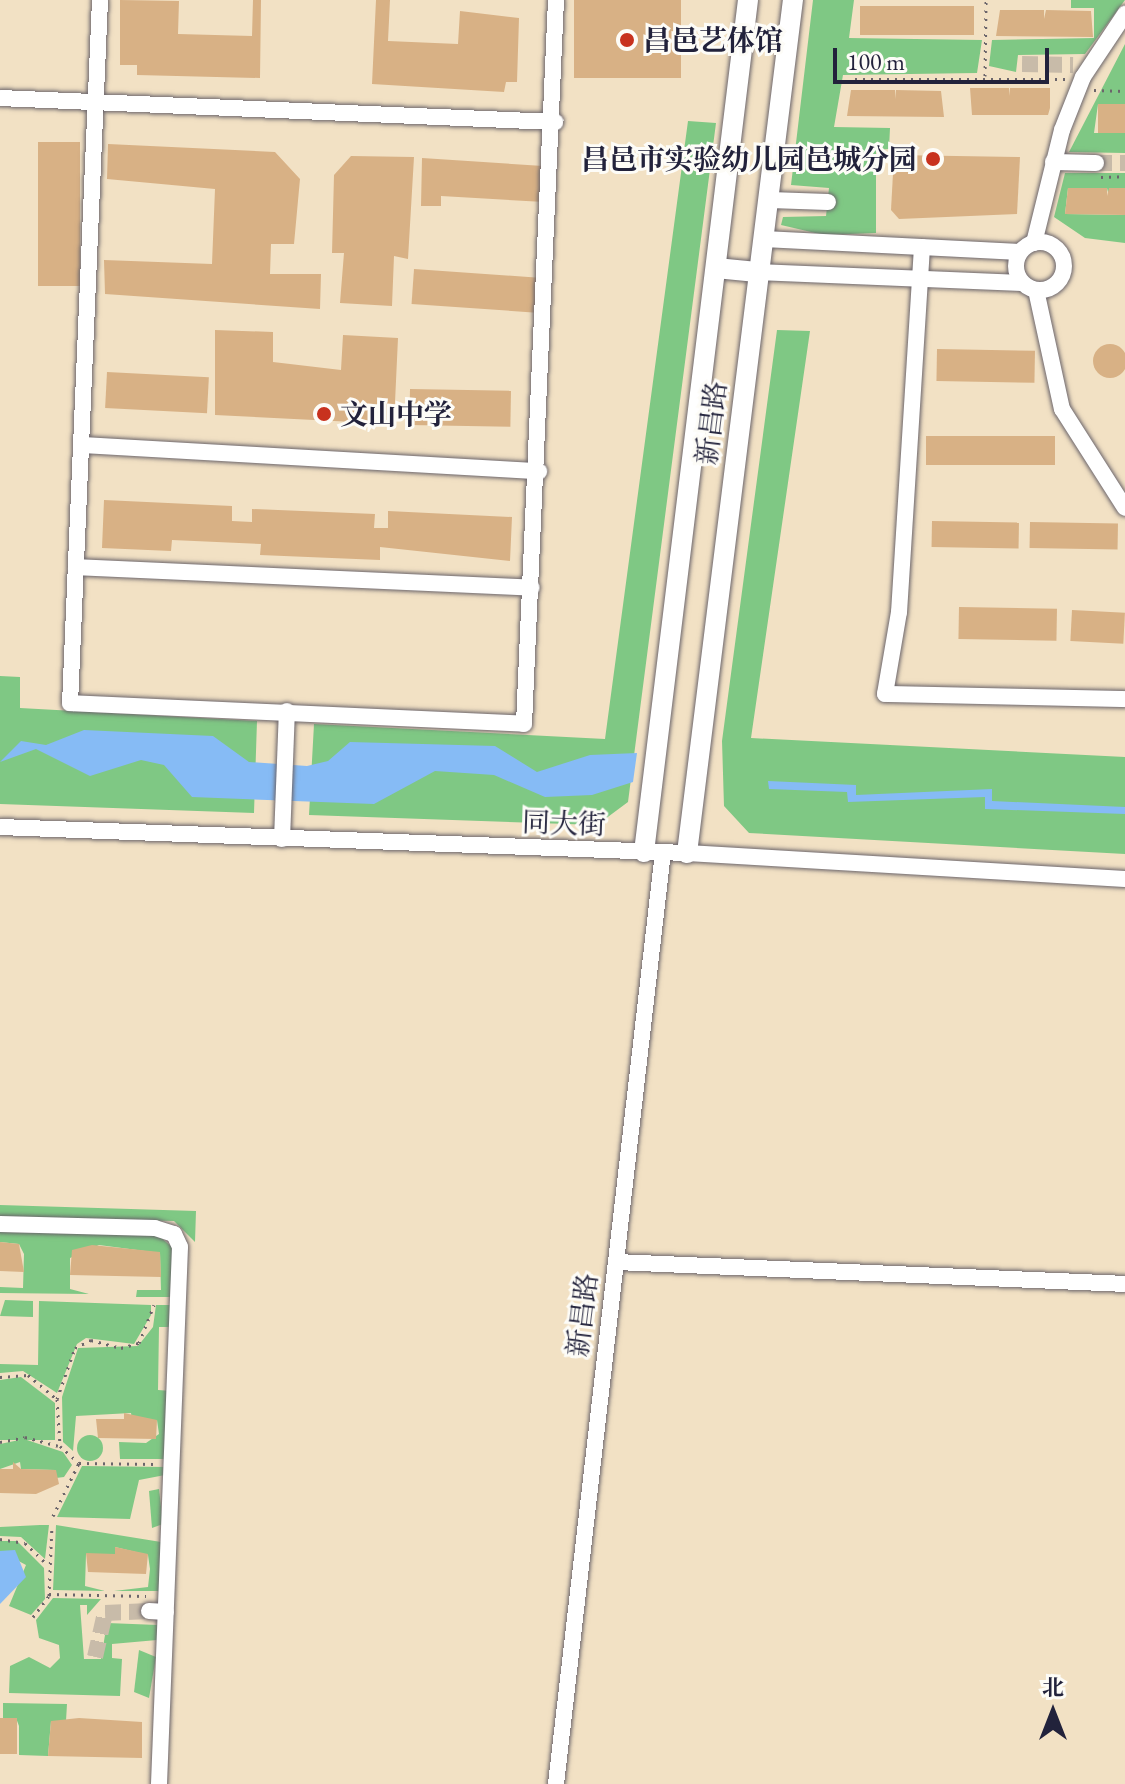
<!DOCTYPE html>
<html>
<head>
<meta charset="utf-8">
<style>
  body { margin:0 }
  #map { position:relative; width:1125px; height:1784px; overflow:hidden; background:#f2e1c4; font-family:"EB Garamond","Noto Serif SC",serif }
  div>[style] { position:absolute }
  [style*='--x'] { left:calc(var(--x)*1px); top:calc(var(--y)*1px); width:calc(var(--w)*1px); rotate:calc(var(--a)*1deg) }
  .green>* { inset:0; background:#7fc884 }
  .round { border-radius:50% }
  .water>* { inset:0; background:#86bbf5 }
  .building>* { inset:0; background:#d8b185; transform-origin:0 0 }
  .minor-tunnel>* { height:16px; margin-top:-8px; transform-origin:0; background:repeating-linear-gradient(90deg,#c8bba9 0 16px,transparent 0 24px) }
  .path>* { height:3px; margin-top:-1.5px; transform-origin:0; background:repeating-linear-gradient(90deg,#6b656b 0 2px,transparent 0 8px) }
  .roads { filter:drop-shadow(0 0 2px #6b656b) drop-shadow(0 0 2px #6b656b) }
  .minor>* { height:16px; margin:-8px; padding:0 8px; transform-origin:8px; border-radius:8px; background:#fff }
  .minor>.ring { margin:-8px; padding:0; box-sizing:content-box; background:none; border:16px solid #fff; border-radius:50% }
  .major>* { height:20px; margin:-10px; padding:0 10px; transform-origin:10px; border-radius:10px; background:#fff }
  .dots>* { width:22px; height:22px; translate:-50% -50%; box-sizing:border-box; border:4px solid #fdfcf7; border-radius:50% }
  span { translate:-50% -50%; white-space:nowrap; text-align:center; line-height:1.15; -webkit-text-stroke:6px #fdfcf7; paint-order:stroke }
  .poi-label { font-size:28px; color:#22223b; font-weight:700 }
  .left { translate:0 -50%; text-align:left }
  .right { translate:-100% -50%; text-align:right }
  .street-label { font-size:28px; color:#22223b }
  .north { position:absolute; left:1013px; top:1672px; width:80px; height:80px; -webkit-text-stroke:6px #fdfcf7; paint-order:stroke; rotate:0deg; font-size:22px; font-weight:700; line-height:32px; text-align:center; color:#22223b }
  .north::after { content:''; display:block; margin:auto; width:28px; height:36px; background:#22223b; clip-path:polygon(50% 0,100% 100%,50% 72%,0 100%) }
  .scale { position:absolute; left:833px; top:48px; width:216px; height:36px; box-sizing:border-box; border:4px solid #22223b; border-top:0; padding-left:10px; font-size:24px; line-height:28px; white-space:nowrap; color:#22223b; -webkit-text-stroke:6px #fdfcf7; paint-order:stroke }
</style>
</head>
<body>
<div id="map">
  <div class="green">
    <i style="clip-path:polygon(813px 0,854px 0,849px 38px,982px 40px,977px 73px,843px 75px,834px 127px,890px 128px,889px 149px,876px 150px,876px 233px,824px 235px,781px 225px,783px 217px,826px 216px,829px 188px,791px 185px)"></i>
    <i style="clip-path:polygon(1071px 0,1125px 0,1085px 54px,1018px 55px,1016px 72px,989px 66px,992px 40px,1094px 38px,1094px 8px,1071px 8px)"></i>
    <i style="clip-path:polygon(1125px 44px,1125px 104px,1098px 104px,1094px 133px,1125px 133px,1125px 153px,1069px 152px)"></i>
    <i style="clip-path:polygon(688px 121px,716px 123px,628px 802px,597px 825px,309px 815px,314px 724px,605px 739px)"></i>
    <i style="clip-path:polygon(1065px 173px,1125px 173px,1125px 188px,1109px 188px,1109px 196px,1107px 188px,1068px 188px,1065px 214px,1125px 215px,1125px 243px,1085px 238px,1054px 217px)"></i>
    <i style="clip-path:polygon(777px 330px,810px 331px,751px 738px,1125px 757px,1125px 854px,749px 833px,724px 806px,722px 741px)"></i>
    <i style="clip-path:polygon(0 676px,20px 677px,20px 708px,257px 721px,254px 813px,0 804px)"></i>
    <i style="clip-path:polygon(0 1205px,196px 1211px,195px 1242px,174px 1221px,0 1217px)"></i>
    <i style="clip-path:polygon(0 1232px,158px 1235px,173px 1248px,170px 1297px,136px 1297px,137px 1290px,161px 1290px,160px 1253px,99px 1245px,70px 1258px,70px 1289px,89px 1294px,0 1293px,0 1287px,23px 1288px,24px 1254px,19px 1244px,0 1242px)"></i>
    <i style="clip-path:polygon(5px 1300px,33px 1301px,33px 1317px,0 1316px)"></i>
    <i style="clip-path:polygon(39px 1301px,151px 1305px,151px 1315px,134px 1344px,86px 1338px,77px 1344px,57px 1393px,23px 1371px,0 1373px,0 1364px,38px 1365px)"></i>
    <i style="clip-path:polygon(156px 1305px,170px 1305px,173px 1327px,159px 1327px,158px 1390px,171px 1391px,167px 1459px,120px 1459px,119px 1442px,146px 1443px,159px 1434px,157px 1420px,132px 1420px,131px 1413px,76px 1416px,73px 1451px,63px 1442px,62px 1397px,78px 1348px,138px 1346px,153px 1327px)"></i>
    <i style="clip-path:polygon(21px 1377px,55px 1403px,55px 1440px,0 1440px,0 1380px)"></i>
    <i class="round" style="left:77px;top:1435px;width:26px;height:26px"></i>
    <i style="clip-path:polygon(24px 1439px,63px 1452px,72px 1465px,64px 1477px,56px 1478px,55px 1470px,21px 1469px,20px 1462px,0 1469px,0 1444px)"></i>
    <i style="clip-path:polygon(82px 1466px,166px 1467px,165px 1475px,139px 1480px,130px 1519px,57px 1517px)"></i>
    <i style="clip-path:polygon(159px 1489px,163px 1524px,152px 1528px,149px 1491px)"></i>
    <i style="clip-path:polygon(40px 1525px,49px 1525px,45px 1559px,21px 1537px,0 1536px,0 1527px)"></i>
    <i style="clip-path:polygon(56px 1525px,161px 1542px,159px 1591px,114px 1591px,148px 1587px,150px 1569px,148px 1555px,115px 1547px,115px 1554px,86px 1554px,85px 1586px,105px 1591px,53px 1590px)"></i>
    <i style="clip-path:polygon(0 1541px,17px 1541px,44px 1568px,45px 1599px,31px 1615px,9px 1606px,26px 1565px,0 1551px)"></i>
    <i style="clip-path:polygon(53px 1598px,101px 1599px,87px 1615px,87px 1605px,80px 1605px,84px 1659px,101px 1659px,107px 1623px,158px 1625px,157px 1640px,112px 1644px,112px 1658px,122px 1659px,120px 1696px,9px 1693px,10px 1666px,29px 1657px,50px 1668px,60px 1658px,59px 1645px,39px 1638px,36px 1620px)"></i>
    <i style="clip-path:polygon(139px 1650px,156px 1657px,149px 1698px,134px 1692px)"></i>
    <i style="clip-path:polygon(3px 1703px,67px 1704px,66px 1721px,51px 1721px,48px 1756px,19px 1755px,19px 1726px,16px 1718px,3px 1718px)"></i>
  </div>
  <div class="water">
    <i style="clip-path:polygon(84px 730px,213px 736px,249px 762px,307px 766px,328px 761px,350px 742px,495px 746px,537px 772px,590px 755px,637px 753px,633px 782px,592px 795px,545px 797px,494px 775px,435px 771px,374px 804px,192px 797px,164px 765px,141px 760px,90px 776px,36px 749px,0 762px,21px 741px,46px 745px)"></i>
    <i style="clip-path:polygon(768px 781px,856px 785px,856px 795px,992px 789px,992px 801px,1125px 807px,1125px 814px,985px 809px,985px 797px,848px 802px,847px 792px,769px 789px)"></i>
    <i style="clip-path:polygon(15px 1550px,26px 1577px,0 1604px,0 1551px)"></i>
  </div>
  <div class="building">
    <i style="clip-path:polygon(120px 0,179px 1px,178px 34px,252px 36px,253px 0,261px 0,260px 78px,137px 75px,137px 65px,120px 65px)"></i>
    <i style="clip-path:polygon(376px 0,390px 0,388px 41px,458px 44px,460px 11px,519px 18px,517px 82px,506px 82px,504px 92px,372px 84px)"></i>
    <i style="left:574px;top:0;width:107px;height:78px"></i>
    <i style="left:860px;top:6px;width:114px;height:29px"></i>
    <i style="clip-path:polygon(1000px 10px,1044px 10px,1044px 19px,1046px 10px,1091px 11px,1093px 37px,996px 36px)"></i>
    <i style="clip-path:polygon(970px 88px,1009px 88px,1009px 96px,1010px 88px,1050px 88px,1050px 108px,1048px 115px,972px 115px)"></i>
    <i style="clip-path:polygon(851px 90px,895px 90px,895px 99px,896px 90px,941px 91px,944px 117px,847px 116px)"></i>
    <i style="left:1098px;top:104px;width:27px;height:29px"></i>
    <i style="left:38px;top:142px;width:42px;height:144px"></i>
    <i style="clip-path:polygon(108px 144px,275px 152px,300px 179px,294px 244px,271px 244px,270px 274px,321px 274px,320px 309px,105px 294px,104px 260px,212px 264px,215px 189px,107px 179px)"></i>
    <i style="clip-path:polygon(894px 155px,1020px 157px,1017px 214px,899px 219px,891px 210px)"></i>
    <i style="clip-path:polygon(351px 156px,414px 157px,408px 259px,394px 256px,392px 306px,340px 303px,344px 253px,332px 253px,334px 175px)"></i>
    <i style="clip-path:polygon(422px 158px,543px 166px,544px 202px,441px 196px,441px 206px,421px 206px)"></i>
    <i style="clip-path:polygon(1068px 188px,1107px 188px,1107px 196px,1109px 188px,1125px 188px,1125px 215px,1065px 214px)"></i>
    <i style="left:414px;top:269px;width:125px;height:35px;rotate:4deg"></i>
    <i style="clip-path:polygon(215px 330px,273px 332px,273px 362px,341px 370px,343px 335px,398px 338px,394px 424px,215px 415px)"></i>
    <i class="round" style="left:1093px;top:344px;width:34px;height:34px"></i>
    <i style="left:937px;top:349px;width:98px;height:32px;rotate:1deg"></i>
    <i style="left:107px;top:372px;width:102px;height:36px;rotate:3deg"></i>
    <i style="left:410px;top:389px;width:101px;height:36px;rotate:1deg"></i>
    <i style="left:926px;top:436px;width:129px;height:29px"></i>
    <i style="clip-path:polygon(104px 500px,232px 506px,232px 521px,252px 522px,252px 509px,375px 514px,374px 528px,388px 528px,388px 511px,512px 517px,510px 561px,380px 547px,380px 560px,260px 555px,261px 544px,172px 540px,171px 551px,102px 548px)"></i>
    <i style="left:932px;top:521px;width:87px;height:26px;rotate:1deg"></i>
    <i style="left:1030px;top:522px;width:88px;height:26px;rotate:1deg"></i>
    <i style="left:959px;top:607px;width:98px;height:32px;rotate:1deg"></i>
    <i style="left:1072px;top:610px;width:53px;height:31px;rotate:3deg"></i>
    <i style="clip-path:polygon(0 1242px,19px 1244px,24px 1272px,0 1271px)"></i>
    <i style="clip-path:polygon(92px 1245px,160px 1252px,161px 1277px,70px 1275px,72px 1250px)"></i>
    <i style="clip-path:polygon(124px 1413px,157px 1420px,156px 1439px,98px 1438px,96px 1419px,124px 1419px)"></i>
    <i style="clip-path:polygon(13px 1462px,21px 1469px,56px 1470px,59px 1484px,36px 1494px,0 1493px,0 1469px,13px 1469px)"></i>
    <i style="clip-path:polygon(115px 1547px,148px 1554px,146px 1574px,88px 1572px,86px 1553px,115px 1554px)"></i>
    <i style="left:0;top:1718px;width:17px;height:36px"></i>
    <i style="clip-path:polygon(79px 1718px,142px 1722px,142px 1758px,48px 1756px,51px 1721px)"></i>
  </div>
  <div class="minor-tunnel">
    <i style="--x:1022;--y:64;--w:51;--a:1.1"></i>
    <i style="--x:1096;--y:163;--w:29;--a:0"></i>
    <i style="--x:95;--y:1657;--w:45;--a:-77.2"></i>
    <i style="--x:105;--y:1613;--w:44;--a:-2.6"></i>
  </div>
  <div class="path">
    <i style="--x:985;--y:76;--w:76;--a:-89.2"></i>
    <i style="--x:855;--y:79;--w:212;--a:0"></i>
    <i style="--x:1094;--y:90;--w:31;--a:2"></i>
    <i style="--x:1101;--y:177;--w:24;--a:-2"></i>
    <i style="--x:0;--y:1377;--w:28;--a:-4"></i>
    <i style="--x:28;--y:1375;--w:38;--a:40"></i>
    <i style="--x:57;--y:1399;--w:47;--a:86.3"></i>
    <i style="--x:60;--y:1446;--w:25;--a:42"></i>
    <i style="--x:79;--y:1463;--w:77;--a:0.7"></i>
    <i style="--x:57;--y:1399;--w:54;--a:-70.6"></i>
    <i style="--x:75;--y:1348;--w:18;--a:-27"></i>
    <i style="--x:91;--y:1340;--w:31;--a:15"></i>
    <i style="--x:121;--y:1348;--w:19;--a:-16"></i>
    <i style="--x:139;--y:1343;--w:41;--a:-68.5"></i>
    <i style="--x:0;--y:1442;--w:25;--a:-11"></i>
    <i style="--x:25;--y:1437;--w:34;--a:15"></i>
    <i style="--x:53;--y:1516;--w:59;--a:-63.9"></i>
    <i style="--x:0;--y:1539;--w:25;--a:9"></i>
    <i style="--x:25;--y:1543;--w:29;--a:44"></i>
    <i style="--x:49;--y:1594;--w:97;--a:1.2"></i>
    <i style="--x:33;--y:1617;--w:26;--a:-53"></i>
    <i style="--x:49;--y:1596;--w:71;--a:-87.6"></i>
  </div>
  <div class="roads">
    <div class="minor">
      <i style="--x:100;--y:0;--w:704;--a:92.44"></i>
      <i style="--x:70;--y:703;--w:454;--a:2.6"></i>
      <i style="--x:524;--y:724;--w:725;--a:-87.47"></i>
      <i style="--x:0;--y:98;--w:556;--a:2.48"></i>
      <i style="--x:1053;--y:162;--w:43;--a:1.3"></i>
      <i style="--x:770;--y:200;--w:58;--a:2"></i>
      <i style="--x:764;--y:239;--w:256;--a:2.9"></i>
      <i class="ring" style="left:1016px;top:242px;width:32px;height:32px"></i>
      <i style="--x:1034;--y:243;--w:116;--a:-76.1"></i>
      <i style="--x:1062;--y:130;--w:57;--a:-68.4"></i>
      <i style="--x:1083;--y:77;--w:76;--a:-56.3"></i>
      <i style="--x:922;--y:247;--w:366;--a:93.6"></i>
      <i style="--x:899;--y:612;--w:83;--a:99.7"></i>
      <i style="--x:885;--y:694;--w:240;--a:1.2"></i>
      <i style="--x:757;--y:272;--w:265;--a:2.4"></i>
      <i style="--x:1036;--y:290;--w:122;--a:77.7"></i>
      <i style="--x:1062;--y:409;--w:117;--a:57.5"></i>
      <i style="--x:82;--y:445;--w:458;--a:3.3"></i>
      <i style="--x:76;--y:567;--w:456;--a:2.6"></i>
      <i style="--x:0;--y:827;--w:687;--a:2.17"></i>
      <i style="--x:687;--y:853;--w:439;--a:3.4"></i>
      <i style="--x:282;--y:839;--w:128;--a:-87.8"></i>
      <i style="--x:0;--y:1224;--w:155;--a:1.5"></i>
      <i style="--x:155;--y:1228;--w:20;--a:18"></i>
      <i style="--x:174;--y:1234;--w:14;--a:65"></i>
      <i style="--x:180;--y:1247;--w:537;--a:92.24"></i>
      <i style="--x:616;--y:1262;--w:509;--a:2.47"></i>
      <i style="--x:149;--y:1611;--w:17;--a:3"></i>
      <i style="--x:556;--y:1784;--w:938;--a:-83.45"></i>
    </div>
    <div class="major">
      <i style="--x:716;--y:268;--w:41;--a:5.6"></i>
      <i style="--x:644;--y:852;--w:858;--a:-83.04"></i>
      <i style="--x:687;--y:853;--w:860;--a:-82.92"></i>
    </div>
  </div>
  <div class="dots">
    <i style="left:627px;top:40px;background:#c8321e"></i>
    <i style="left:933px;top:159px;background:#c8321e"></i>
    <i style="left:324px;top:414px;background:#c8321e"></i>
  </div>
  <div class="poi-label">
    <span class="left" style="left:643px;top:40px">昌邑艺体馆</span>
    <span class="right" style="left:917px;top:159px">昌邑市实验幼儿园邑城分园</span>
    <span class="left" style="left:340px;top:414px">文山中学</span>
  </div>
  <div class="street-label">
    <span style="left:711px;top:423px;rotate:-83deg">新昌路</span>
    <span style="left:564px;top:823px;rotate:2deg">同大街</span>
    <span style="left:582px;top:1315px;rotate:-83deg">新昌路</span>
  </div>
  <div class="north">北</div>
  <div class="scale">100 m</div>
</div>
</body>
</html>
